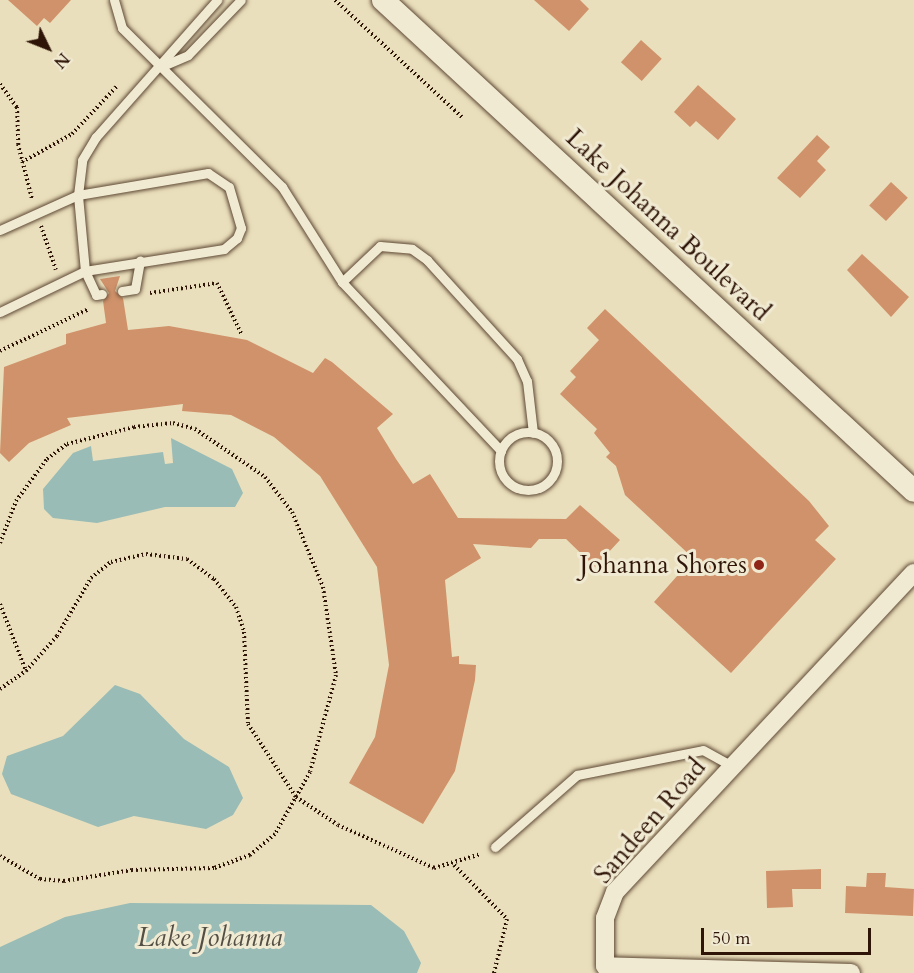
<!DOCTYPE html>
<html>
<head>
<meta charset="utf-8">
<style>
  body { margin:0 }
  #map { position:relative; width:914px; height:973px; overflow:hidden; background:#eadfbc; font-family:Cardo,serif }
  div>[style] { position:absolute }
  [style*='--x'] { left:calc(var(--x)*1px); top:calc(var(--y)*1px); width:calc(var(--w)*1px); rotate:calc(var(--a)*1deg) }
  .water>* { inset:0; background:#99bcb6 }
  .building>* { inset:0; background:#d0926a; transform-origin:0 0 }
  .path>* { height:4px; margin-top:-2px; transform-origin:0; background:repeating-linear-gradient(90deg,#2f1507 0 1.5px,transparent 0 4.5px) }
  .roads { filter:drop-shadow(0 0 2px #5e4834) drop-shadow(0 0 2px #5e4834) }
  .service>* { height:9px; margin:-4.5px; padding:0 4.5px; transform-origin:4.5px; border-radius:4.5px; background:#f1ead3 }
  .service>.ring { margin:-4.5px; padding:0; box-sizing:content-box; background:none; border:9px solid #f1ead3; border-radius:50% }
  .minor>* { height:18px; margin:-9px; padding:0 9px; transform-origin:9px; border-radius:9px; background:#f1ead3 }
  .tertiary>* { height:22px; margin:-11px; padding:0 11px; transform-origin:11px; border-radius:11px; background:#f1ead3 }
  .dots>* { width:16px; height:16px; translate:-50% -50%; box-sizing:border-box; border:3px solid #f1ead3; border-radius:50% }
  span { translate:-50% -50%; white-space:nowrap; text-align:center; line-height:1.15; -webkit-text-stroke:6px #f1ead3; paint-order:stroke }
  .street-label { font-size:26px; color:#2f1507 }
  .poi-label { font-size:26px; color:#2f1507 }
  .right { translate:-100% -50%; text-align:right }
  .water-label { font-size:27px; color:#544f44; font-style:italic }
  .north { position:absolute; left:18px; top:18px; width:60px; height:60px; -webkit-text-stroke:4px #f1ead3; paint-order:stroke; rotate:133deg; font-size:16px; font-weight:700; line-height:24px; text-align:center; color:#2f1507 }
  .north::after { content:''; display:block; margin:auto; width:21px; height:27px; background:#2f1507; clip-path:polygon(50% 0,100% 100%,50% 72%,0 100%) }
  .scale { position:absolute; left:701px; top:928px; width:170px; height:27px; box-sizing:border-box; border:3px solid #2f1507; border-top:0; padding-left:8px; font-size:18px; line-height:21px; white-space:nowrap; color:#2f1507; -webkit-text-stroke:4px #f1ead3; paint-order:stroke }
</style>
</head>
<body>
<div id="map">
  <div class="water">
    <i style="clip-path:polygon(171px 438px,232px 469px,243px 493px,235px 507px,165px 507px,97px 523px,53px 518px,44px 509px,43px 489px,73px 453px,91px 446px,93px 461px,163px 452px,165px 464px,173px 463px)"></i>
    <i style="clip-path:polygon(115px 685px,140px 694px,184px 739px,229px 767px,243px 798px,233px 815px,206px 829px,134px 816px,98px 827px,11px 794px,2px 774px,7px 756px,63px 736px)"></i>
    <i style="clip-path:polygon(130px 903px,371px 905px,404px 931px,421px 963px,417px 973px,0 973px,0 947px,65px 917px)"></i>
  </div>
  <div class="building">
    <i style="clip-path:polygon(8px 0,71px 0,50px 23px,44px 18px,37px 26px)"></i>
    <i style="clip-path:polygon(534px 0,580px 0,589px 9px,569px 31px)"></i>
    <i style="left:641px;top:40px;width:28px;height:30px;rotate:42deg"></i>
    <i style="clip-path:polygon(698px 85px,736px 119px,718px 140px,696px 121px,690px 127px,674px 112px)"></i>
    <i style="clip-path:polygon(817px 135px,830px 147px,817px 161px,826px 170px,800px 198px,777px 178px)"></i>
    <i style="left:891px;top:182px;width:23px;height:32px;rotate:43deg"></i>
    <i style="clip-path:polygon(862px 254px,909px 297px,891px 317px,847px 270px)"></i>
    <i style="clip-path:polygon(120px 276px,115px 291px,123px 298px,128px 330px,169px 326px,247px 340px,313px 373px,325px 358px,332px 362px,393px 414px,377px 428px,396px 459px,413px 484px,430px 474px,458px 518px,566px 519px,580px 505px,620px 540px,595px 567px,566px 539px,539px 539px,531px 548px,473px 544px,481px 558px,445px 580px,452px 657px,459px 656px,459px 664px,476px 665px,475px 680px,455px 771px,423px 824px,349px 783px,375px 737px,389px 665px,377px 567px,320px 476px,274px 437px,231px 415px,182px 411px,183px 404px,67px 418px,71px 425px,29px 443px,9px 462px,0 453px,4px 367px,66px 344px,66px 334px,106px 323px,103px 301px,109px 293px,100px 279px)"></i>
    <i style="clip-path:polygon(605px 309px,809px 501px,829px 526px,815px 540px,836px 559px,731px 673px,654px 602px,693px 558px,625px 495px,616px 466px,606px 457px,610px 453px,594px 433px,597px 429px,560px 394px,576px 377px,570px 371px,599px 340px,587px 328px)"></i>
    <i style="clip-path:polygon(821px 869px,821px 889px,792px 889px,793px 907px,767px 908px,766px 871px)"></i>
    <i style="clip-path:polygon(867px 873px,886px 873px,885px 887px,914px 889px,913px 916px,845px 913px,846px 886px,866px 887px)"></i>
  </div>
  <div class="path">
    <i style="--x:335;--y:0;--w:173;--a:42.7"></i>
    <i style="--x:0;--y:84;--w:29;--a:54"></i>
    <i style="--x:17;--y:107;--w:37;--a:88"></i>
    <i style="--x:18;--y:144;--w:57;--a:75.7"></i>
    <i style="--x:22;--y:162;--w:57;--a:-29.2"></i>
    <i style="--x:72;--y:134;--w:66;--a:-46.8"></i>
    <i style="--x:41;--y:226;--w:46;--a:71.2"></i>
    <i style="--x:150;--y:293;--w:68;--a:-8.5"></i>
    <i style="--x:217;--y:283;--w:58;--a:64.3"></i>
    <i style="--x:0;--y:351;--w:98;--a:-25.3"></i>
    <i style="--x:0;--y:543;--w:45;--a:-69.1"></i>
    <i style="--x:16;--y:501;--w:52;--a:-53.6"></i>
    <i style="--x:47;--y:459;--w:25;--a:-37"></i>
    <i style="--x:67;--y:444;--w:69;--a:-14.2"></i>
    <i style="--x:134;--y:427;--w:39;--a:-6"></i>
    <i style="--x:173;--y:423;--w:23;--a:15"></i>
    <i style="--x:195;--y:429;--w:85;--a:34.4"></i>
    <i style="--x:265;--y:477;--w:44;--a:52.4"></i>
    <i style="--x:292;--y:512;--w:81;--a:67.5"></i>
    <i style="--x:323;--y:587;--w:89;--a:81.6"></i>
    <i style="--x:336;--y:675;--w:100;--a:105"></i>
    <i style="--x:310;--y:772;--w:71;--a:119.4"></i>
    <i style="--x:275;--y:834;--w:33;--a:140"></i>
    <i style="--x:250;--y:855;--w:38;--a:160"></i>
    <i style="--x:214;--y:868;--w:82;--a:178.6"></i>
    <i style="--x:132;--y:870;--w:69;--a:170.8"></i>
    <i style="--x:64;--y:881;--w:24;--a:-175"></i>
    <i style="--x:40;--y:879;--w:46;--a:-150.1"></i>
    <i style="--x:0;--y:604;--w:72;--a:68.8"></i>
    <i style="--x:26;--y:671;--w:47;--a:-48.5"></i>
    <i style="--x:57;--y:636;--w:67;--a:-59.6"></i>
    <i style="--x:91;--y:578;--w:26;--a:-39"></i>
    <i style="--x:111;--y:562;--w:36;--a:-13"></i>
    <i style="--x:146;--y:554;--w:41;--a:7"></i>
    <i style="--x:187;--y:559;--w:34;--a:37"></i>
    <i style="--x:214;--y:579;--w:36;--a:52"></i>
    <i style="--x:236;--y:607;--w:26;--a:72"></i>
    <i style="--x:244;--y:632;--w:92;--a:87.5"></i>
    <i style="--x:248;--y:724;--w:87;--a:56.7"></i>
    <i style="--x:296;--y:797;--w:50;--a:33.7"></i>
    <i style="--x:338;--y:825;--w:105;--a:24.1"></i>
    <i style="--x:434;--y:868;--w:49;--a:-16.6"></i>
    <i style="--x:0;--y:689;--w:32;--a:-35"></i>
    <i style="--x:454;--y:865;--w:76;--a:45.5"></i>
    <i style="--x:507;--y:919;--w:56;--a:103.5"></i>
  </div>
  <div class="roads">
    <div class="service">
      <i style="--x:114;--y:0;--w:29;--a:74"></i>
      <i style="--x:122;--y:28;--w:226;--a:44.8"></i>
      <i style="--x:282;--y:187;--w:112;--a:57.7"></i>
      <i style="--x:342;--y:282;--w:232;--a:46.7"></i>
      <i style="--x:160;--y:67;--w:30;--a:-23"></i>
      <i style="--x:188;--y:55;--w:76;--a:-46.1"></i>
      <i style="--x:0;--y:230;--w:85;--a:-24.2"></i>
      <i style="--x:78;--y:195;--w:132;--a:-9.6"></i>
      <i style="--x:208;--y:173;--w:25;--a:34"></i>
      <i style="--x:229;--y:187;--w:43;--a:73.7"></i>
      <i style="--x:241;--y:228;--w:11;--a:112"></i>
      <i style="--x:237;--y:238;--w:17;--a:140"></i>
      <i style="--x:224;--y:249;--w:141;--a:171"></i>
      <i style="--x:85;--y:271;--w:76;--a:-95.3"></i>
      <i style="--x:78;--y:195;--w:35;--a:-83"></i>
      <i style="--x:82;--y:160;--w:27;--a:-59"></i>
      <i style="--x:96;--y:137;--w:183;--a:-48.5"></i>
      <i style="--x:342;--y:282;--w:52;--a:-43.5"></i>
      <i style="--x:380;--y:246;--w:32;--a:5"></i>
      <i style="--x:412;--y:249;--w:19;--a:36"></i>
      <i style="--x:427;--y:260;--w:134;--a:47.7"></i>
      <i style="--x:517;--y:359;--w:24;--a:66"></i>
      <i style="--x:527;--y:381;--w:52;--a:83.4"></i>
      <i style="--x:122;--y:291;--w:13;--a:-9"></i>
      <i style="--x:135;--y:289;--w:29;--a:-80"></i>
      <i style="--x:0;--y:312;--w:94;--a:-25.8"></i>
      <i style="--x:85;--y:271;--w:26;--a:65"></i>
      <i style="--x:96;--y:295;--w:6;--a:-9"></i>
      <i class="ring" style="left:499px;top:432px;width:49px;height:49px"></i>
      <i style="--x:495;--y:847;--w:109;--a:-41.3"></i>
      <i style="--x:577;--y:775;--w:128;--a:-11.2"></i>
      <i style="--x:703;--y:750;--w:33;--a:29"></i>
    </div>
    <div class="minor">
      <i style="--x:851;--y:973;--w:246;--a:-178.4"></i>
      <i style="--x:605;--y:966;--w:48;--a:-90"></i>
      <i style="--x:605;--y:918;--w:28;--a:-69"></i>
      <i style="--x:615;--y:892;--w:437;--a:-46.9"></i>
    </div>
    <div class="tertiary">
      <i style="--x:383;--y:0;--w:723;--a:42.76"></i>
    </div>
  </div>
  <div class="dots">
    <i style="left:759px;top:565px;background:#8f2418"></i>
  </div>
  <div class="street-label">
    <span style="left:668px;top:225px;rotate:43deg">Lake Johanna Boulevard</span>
    <span style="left:650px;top:821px;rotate:-49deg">Sandeen Road</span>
  </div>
  <div class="poi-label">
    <span class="right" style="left:747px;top:565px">Johanna Shores</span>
  </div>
  <div class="water-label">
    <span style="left:210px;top:938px">Lake Johanna</span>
  </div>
  <div class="north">N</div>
  <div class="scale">50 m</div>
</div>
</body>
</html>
